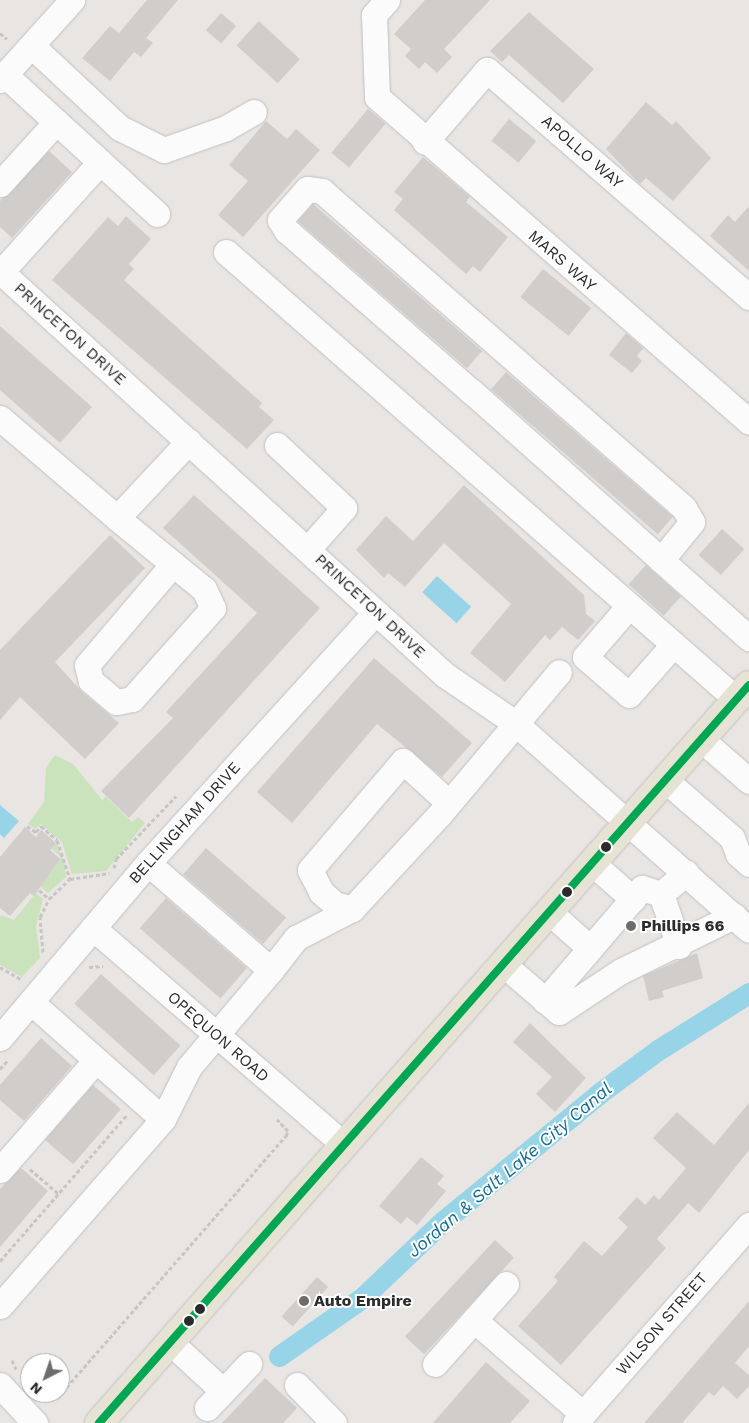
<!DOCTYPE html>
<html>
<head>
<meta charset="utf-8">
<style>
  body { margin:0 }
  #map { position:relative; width:749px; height:1423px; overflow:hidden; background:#e8e5e2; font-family:"Work Sans",sans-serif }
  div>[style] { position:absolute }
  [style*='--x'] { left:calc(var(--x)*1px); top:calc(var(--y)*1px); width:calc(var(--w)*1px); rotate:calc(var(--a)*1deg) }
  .green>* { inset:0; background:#cbe3bc }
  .water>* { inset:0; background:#97d4e8; transform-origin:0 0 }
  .canal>* { height:21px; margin:-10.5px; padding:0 10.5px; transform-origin:10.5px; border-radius:10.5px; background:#97d4e8 }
  .building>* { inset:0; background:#d0cdcb; transform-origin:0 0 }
  .path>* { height:3px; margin-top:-1.5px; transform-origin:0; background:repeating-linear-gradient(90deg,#c6c6c6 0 4px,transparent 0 6.5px) }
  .roads { filter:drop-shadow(0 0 1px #c2c1c2) drop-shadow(0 0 1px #c2c1c2) }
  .minor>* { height:25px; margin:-12.5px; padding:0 12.5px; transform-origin:12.5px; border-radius:12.5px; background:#fcfbfb }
  .major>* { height:28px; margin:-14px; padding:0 14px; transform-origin:14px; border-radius:14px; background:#e6e2d4 }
  .bus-1>* { height:8px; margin:-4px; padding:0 4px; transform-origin:4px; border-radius:4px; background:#00a651 }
  .dots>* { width:14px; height:14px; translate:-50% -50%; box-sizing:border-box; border:2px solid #fff; border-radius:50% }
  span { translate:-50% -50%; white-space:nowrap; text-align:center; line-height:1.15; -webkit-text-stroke:4px #fff; paint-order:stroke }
  .street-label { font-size:16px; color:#2b2b2b }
  .poi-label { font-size:16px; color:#2b2b2b; font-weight:700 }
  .left { translate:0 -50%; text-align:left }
  .water-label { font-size:18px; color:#116c99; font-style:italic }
  .north { position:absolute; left:20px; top:1353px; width:50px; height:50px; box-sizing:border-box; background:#fff; border:1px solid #aaa; border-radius:50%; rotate:221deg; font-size:14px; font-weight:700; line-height:20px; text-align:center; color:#2b2b2b }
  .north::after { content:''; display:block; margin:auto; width:18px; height:22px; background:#6d6c6b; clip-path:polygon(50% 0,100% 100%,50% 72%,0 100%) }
</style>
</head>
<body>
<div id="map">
  <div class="green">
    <i style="clip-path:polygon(55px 755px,73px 764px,103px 801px,105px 796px,132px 822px,138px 817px,145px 823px,106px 871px,72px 874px,62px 842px,41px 824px,35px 829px,28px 824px,44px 802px,46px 768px)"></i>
    <i style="clip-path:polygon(56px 843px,64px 861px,66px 877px,48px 893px,41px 887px,42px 880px,61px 857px,51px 848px)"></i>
    <i style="clip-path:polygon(36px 893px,43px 899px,36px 926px,40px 958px,22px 977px,0 965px,0 915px,14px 920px)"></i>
  </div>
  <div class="water">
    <i style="left:437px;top:576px;width:46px;height:22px;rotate:42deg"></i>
    <i style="clip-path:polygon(0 805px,19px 821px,4px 838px,0 834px)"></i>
  </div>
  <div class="canal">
    <i style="--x:279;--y:1356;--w:101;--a:-34.9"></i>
    <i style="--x:362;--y:1298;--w:109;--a:-43.5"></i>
    <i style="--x:441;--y:1223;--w:207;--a:-39.3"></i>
    <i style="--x:601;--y:1092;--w:71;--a:-36.4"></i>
    <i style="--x:658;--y:1050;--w:107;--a:-32.1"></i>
  </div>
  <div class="building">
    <i style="clip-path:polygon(147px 0,178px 0,146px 38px,153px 43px,141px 57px,134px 52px,110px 81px,82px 58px,110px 26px,119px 33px)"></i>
    <i style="clip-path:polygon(425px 0,490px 0,444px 49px,452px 57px,437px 73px,425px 62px,419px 69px,405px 56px,411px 49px,394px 34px)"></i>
    <i style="clip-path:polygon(529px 12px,594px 69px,563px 103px,509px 55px,502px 62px,490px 51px)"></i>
    <i style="left:221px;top:13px;width:20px;height:23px;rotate:41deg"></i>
    <i style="left:259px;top:21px;width:56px;height:33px;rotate:43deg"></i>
    <i style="clip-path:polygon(646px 102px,672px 125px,676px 121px,711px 158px,673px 201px,646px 178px,640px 184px,606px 149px)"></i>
    <i style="left:368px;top:109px;width:23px;height:57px;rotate:40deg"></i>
    <i style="left:509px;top:119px;width:35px;height:28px;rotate:39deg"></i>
    <i style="clip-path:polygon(266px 121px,287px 139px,296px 129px,320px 150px,243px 237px,218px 215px,248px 181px,229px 165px)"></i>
    <i style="clip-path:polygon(49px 151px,72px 172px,12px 238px,0 227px,0 201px)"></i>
    <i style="clip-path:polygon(423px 157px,470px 197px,466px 202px,508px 237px,480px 272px,473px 266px,466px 274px,394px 210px,403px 199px,394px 192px)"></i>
    <i style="left:313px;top:204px;width:224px;height:23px;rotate:41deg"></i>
    <i style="clip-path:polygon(749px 206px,749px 271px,710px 236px,728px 215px,735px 222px)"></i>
    <i style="clip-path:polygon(126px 216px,151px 239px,129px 264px,134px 269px,124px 280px,262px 403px,259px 407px,274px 420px,247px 449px,52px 280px,108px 217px,118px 226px)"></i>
    <i style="left:543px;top:269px;width:62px;height:36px;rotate:39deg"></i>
    <i style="clip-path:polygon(0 326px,92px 407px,60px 443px,0 390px)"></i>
    <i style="clip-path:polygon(626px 333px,643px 348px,637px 356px,642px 361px,632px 373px,609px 355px)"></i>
    <i style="left:506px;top:372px;width:221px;height:23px;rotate:41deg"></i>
    <i style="clip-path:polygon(464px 485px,584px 595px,586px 614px,595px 621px,578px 640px,562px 627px,550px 640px,545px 635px,505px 682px,470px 653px,511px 604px,444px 543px,405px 587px,388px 573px,384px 578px,356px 550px,386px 516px,413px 541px)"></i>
    <i style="clip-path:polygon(194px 495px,320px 608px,129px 818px,101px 791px,173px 718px,166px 712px,257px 613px,163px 528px)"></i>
    <i style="left:722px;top:529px;width:30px;height:35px;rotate:42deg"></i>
    <i style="clip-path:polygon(110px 535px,145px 568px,55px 662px,82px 692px,119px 723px,85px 759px,20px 697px,0 720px,0 650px)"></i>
    <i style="left:646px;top:565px;width:47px;height:26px;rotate:42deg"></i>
    <i style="clip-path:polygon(374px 658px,472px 743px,442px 777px,377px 724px,292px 823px,257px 792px)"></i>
    <i style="clip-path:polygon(25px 827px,36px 837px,41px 830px,56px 843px,50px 850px,60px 859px,34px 896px,30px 893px,10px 916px,0 908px,0 857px)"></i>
    <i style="left:206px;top:848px;width:106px;height:35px;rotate:41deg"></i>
    <i style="left:166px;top:898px;width:107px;height:40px;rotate:41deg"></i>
    <i style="clip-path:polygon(697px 953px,703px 978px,662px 991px,664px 997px,649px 1001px,643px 976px)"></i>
    <i style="left:101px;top:974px;width:107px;height:40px;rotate:42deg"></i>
    <i style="clip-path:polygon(530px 1023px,586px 1078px,555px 1112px,536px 1094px,552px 1077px,513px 1042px)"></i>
    <i style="clip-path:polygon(41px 1038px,72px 1066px,24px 1121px,0 1100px,0 1085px)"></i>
    <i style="left:93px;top:1085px;width:37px;height:73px;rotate:41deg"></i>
    <i style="clip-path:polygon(749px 1103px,749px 1150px,699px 1213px,688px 1203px,657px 1239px,666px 1248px,561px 1365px,518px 1326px,558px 1281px,554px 1277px,584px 1241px,602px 1256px,628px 1227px,618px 1218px,637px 1197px,645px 1205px,654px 1195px,659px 1200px,686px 1168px,653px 1138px,677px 1112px,714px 1145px)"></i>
    <i style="clip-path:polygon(421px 1157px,444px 1176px,437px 1184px,446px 1191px,417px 1225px,407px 1217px,401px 1224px,379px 1206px)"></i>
    <i style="clip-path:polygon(21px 1168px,48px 1191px,0 1247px,0 1189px)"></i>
    <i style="left:495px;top:1240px;width:26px;height:132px;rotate:43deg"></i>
    <i style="left:317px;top:1277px;width:15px;height:53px;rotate:42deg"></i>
    <i style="clip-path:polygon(749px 1301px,749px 1346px,735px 1363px,749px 1375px,749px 1386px,737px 1399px,723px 1386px,714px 1396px,709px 1392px,682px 1423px,644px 1423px)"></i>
    <i style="clip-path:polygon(486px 1362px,530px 1401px,510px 1423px,433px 1423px)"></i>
    <i style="clip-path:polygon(265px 1378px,297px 1408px,283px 1423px,222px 1423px)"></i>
  </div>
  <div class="path">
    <i style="--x:0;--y:33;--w:9;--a:41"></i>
    <i style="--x:27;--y:826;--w:11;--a:34"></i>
    <i style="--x:36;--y:832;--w:8;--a:-50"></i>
    <i style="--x:41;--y:826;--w:21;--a:41"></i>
    <i style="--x:57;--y:840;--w:41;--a:71.6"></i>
    <i style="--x:114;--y:868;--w:9;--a:-77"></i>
    <i style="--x:116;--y:859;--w:87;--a:-46.4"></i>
    <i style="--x:39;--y:890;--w:13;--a:42"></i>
    <i style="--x:43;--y:952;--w:35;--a:-95"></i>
    <i style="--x:40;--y:917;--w:20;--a:-63"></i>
    <i style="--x:49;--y:899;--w:29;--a:-44"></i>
    <i style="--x:70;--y:879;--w:40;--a:-8.5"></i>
    <i style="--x:0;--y:967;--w:24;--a:30"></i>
    <i style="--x:89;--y:967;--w:14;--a:-4"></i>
    <i style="--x:0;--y:1069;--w:12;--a:-48"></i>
    <i style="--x:30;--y:1169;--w:38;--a:41"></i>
    <i style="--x:0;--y:1261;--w:194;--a:-49"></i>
    <i style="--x:12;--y:1360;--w:10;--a:66"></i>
    <i style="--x:44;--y:1399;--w:14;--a:-8"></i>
    <i style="--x:58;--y:1397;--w:347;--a:-48.9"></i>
    <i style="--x:286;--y:1136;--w:5;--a:-68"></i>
    <i style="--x:288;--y:1131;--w:16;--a:-133"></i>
  </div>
  <div class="roads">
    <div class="minor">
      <i style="--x:387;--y:0;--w:20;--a:131"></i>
      <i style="--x:374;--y:15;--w:82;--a:87.9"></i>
      <i style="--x:377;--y:97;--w:494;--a:41.1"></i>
      <i style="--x:32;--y:46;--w:120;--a:43"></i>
      <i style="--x:120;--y:128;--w:49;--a:26.6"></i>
      <i style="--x:164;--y:150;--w:66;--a:-19.5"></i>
      <i style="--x:226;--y:128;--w:32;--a:-30"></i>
      <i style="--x:5;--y:75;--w:206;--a:42.4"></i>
      <i style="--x:0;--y:80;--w:108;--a:-48"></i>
      <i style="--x:425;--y:142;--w:95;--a:-49.3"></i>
      <i style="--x:487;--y:70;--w:347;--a:40.9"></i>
      <i style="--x:0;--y:184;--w:84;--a:-47.9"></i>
      <i style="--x:226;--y:252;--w:678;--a:41.23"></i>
      <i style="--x:0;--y:271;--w:601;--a:42.24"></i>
      <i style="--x:445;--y:675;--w:85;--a:34.4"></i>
      <i style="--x:515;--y:723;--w:312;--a:41.5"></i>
      <i style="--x:1;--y:272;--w:148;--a:-48"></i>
      <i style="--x:0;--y:418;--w:154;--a:40.5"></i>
      <i style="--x:117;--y:518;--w:105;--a:-46.9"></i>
      <i style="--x:277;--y:445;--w:92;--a:43.2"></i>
      <i style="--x:344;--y:508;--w:55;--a:131.3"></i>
      <i style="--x:117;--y:518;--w:72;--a:39.4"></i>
      <i style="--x:173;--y:564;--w:40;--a:39"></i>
      <i style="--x:204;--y:589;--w:21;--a:65"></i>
      <i style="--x:213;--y:608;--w:122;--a:131.7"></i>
      <i style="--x:132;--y:699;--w:16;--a:169"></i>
      <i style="--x:116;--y:702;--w:33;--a:-140"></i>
      <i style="--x:91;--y:681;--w:16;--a:-104"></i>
      <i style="--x:87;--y:665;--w:133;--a:-49.6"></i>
      <i style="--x:661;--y:560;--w:49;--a:-50.8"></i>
      <i style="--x:692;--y:522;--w:16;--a:-120"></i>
      <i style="--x:684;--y:508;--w:481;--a:-138.8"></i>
      <i style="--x:322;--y:191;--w:15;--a:-172"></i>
      <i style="--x:307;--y:189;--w:41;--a:131.1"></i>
      <i style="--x:280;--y:220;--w:12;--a:59"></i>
      <i style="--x:286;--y:230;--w:247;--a:41.1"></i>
      <i style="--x:472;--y:392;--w:253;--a:41.6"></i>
      <i style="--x:661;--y:560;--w:118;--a:41.6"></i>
      <i style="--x:629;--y:606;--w:67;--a:130.8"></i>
      <i style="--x:585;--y:657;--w:58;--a:40.8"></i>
      <i style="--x:629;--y:695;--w:67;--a:-48.7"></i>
      <i style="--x:701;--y:739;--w:64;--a:41.2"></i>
      <i style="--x:664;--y:779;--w:90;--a:40.9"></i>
      <i style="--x:732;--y:838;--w:17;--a:69"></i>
      <i style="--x:738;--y:854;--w:15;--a:42"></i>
      <i style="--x:448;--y:802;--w:61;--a:-137.7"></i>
      <i style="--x:403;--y:761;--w:143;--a:130.5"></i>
      <i style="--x:310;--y:870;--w:25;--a:63"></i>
      <i style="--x:321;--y:892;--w:18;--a:41"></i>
      <i style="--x:335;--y:904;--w:18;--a:16"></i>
      <i style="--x:352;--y:909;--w:129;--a:-47.2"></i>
      <i style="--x:440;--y:814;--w:185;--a:-50"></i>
      <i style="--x:591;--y:862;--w:56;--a:41.4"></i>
      <i style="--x:661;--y:894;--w:55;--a:70.9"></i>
      <i style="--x:548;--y:911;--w:56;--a:41.4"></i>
      <i style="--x:93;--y:928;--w:330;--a:40.8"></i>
      <i style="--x:502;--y:963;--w:75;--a:40.7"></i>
      <i style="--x:559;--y:1012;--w:74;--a:-33.5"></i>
      <i style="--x:621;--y:971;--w:126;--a:-26"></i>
      <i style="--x:271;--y:970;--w:41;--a:-52"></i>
      <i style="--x:296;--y:938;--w:63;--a:-27.4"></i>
      <i style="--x:545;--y:1001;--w:149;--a:-49.4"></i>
      <i style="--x:642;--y:888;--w:20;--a:18"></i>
      <i style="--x:661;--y:894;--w:33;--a:-40"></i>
      <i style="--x:31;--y:1002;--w:176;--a:41.6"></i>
      <i style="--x:0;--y:1038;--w:229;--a:-49.8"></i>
      <i style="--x:148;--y:863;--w:338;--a:-47.8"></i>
      <i style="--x:0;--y:1170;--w:146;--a:-48.9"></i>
      <i style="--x:0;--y:1306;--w:248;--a:-48.9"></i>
      <i style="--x:163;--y:1119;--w:58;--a:-63.4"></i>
      <i style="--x:189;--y:1067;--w:127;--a:-49.8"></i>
      <i style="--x:271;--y:970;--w:163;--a:-139"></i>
      <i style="--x:474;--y:1320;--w:144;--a:40.8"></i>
      <i style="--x:170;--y:1342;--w:72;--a:42.8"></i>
      <i style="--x:435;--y:1364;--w:107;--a:-48.4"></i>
      <i style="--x:0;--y:1385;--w:52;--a:47.4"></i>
      <i style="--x:297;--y:1385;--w:53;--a:45.8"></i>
      <i style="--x:207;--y:1408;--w:61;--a:-46.3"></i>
      <i style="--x:575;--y:1423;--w:264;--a:-48.7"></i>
    </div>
    <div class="major">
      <i style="--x:99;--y:1423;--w:983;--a:-48.63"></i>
    </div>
  </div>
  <div class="bus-1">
    <i style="--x:99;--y:1423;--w:983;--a:-48.63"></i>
  </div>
  <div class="dots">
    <i style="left:606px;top:847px;background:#2b2b2b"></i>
    <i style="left:567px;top:892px;background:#2b2b2b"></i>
    <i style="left:631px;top:926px;background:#6d6c6b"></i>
    <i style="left:304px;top:1301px;background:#6d6c6b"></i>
    <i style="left:200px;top:1309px;background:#2b2b2b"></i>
    <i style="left:189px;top:1321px;background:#2b2b2b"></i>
  </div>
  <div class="street-label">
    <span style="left:582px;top:152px;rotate:41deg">APOLLO WAY</span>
    <span style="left:562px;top:261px;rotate:41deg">MARS WAY</span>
    <span style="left:70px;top:334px;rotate:42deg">PRINCETON DRIVE</span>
    <span style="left:370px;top:606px;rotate:43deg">PRINCETON DRIVE</span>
    <span style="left:185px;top:823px;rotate:-48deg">BELLINGHAM DRIVE</span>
    <span style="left:218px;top:1037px;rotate:41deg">OPEQUON ROAD</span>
    <span style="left:662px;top:1324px;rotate:-49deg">WILSON STREET</span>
  </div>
  <div class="poi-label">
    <span class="left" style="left:641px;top:926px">Phillips 66</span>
    <span class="left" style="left:314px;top:1301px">Auto Empire</span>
  </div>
  <div class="water-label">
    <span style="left:510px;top:1170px;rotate:-40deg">Jordan &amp; Salt Lake City Canal</span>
  </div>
  <div class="north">N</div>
</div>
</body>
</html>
